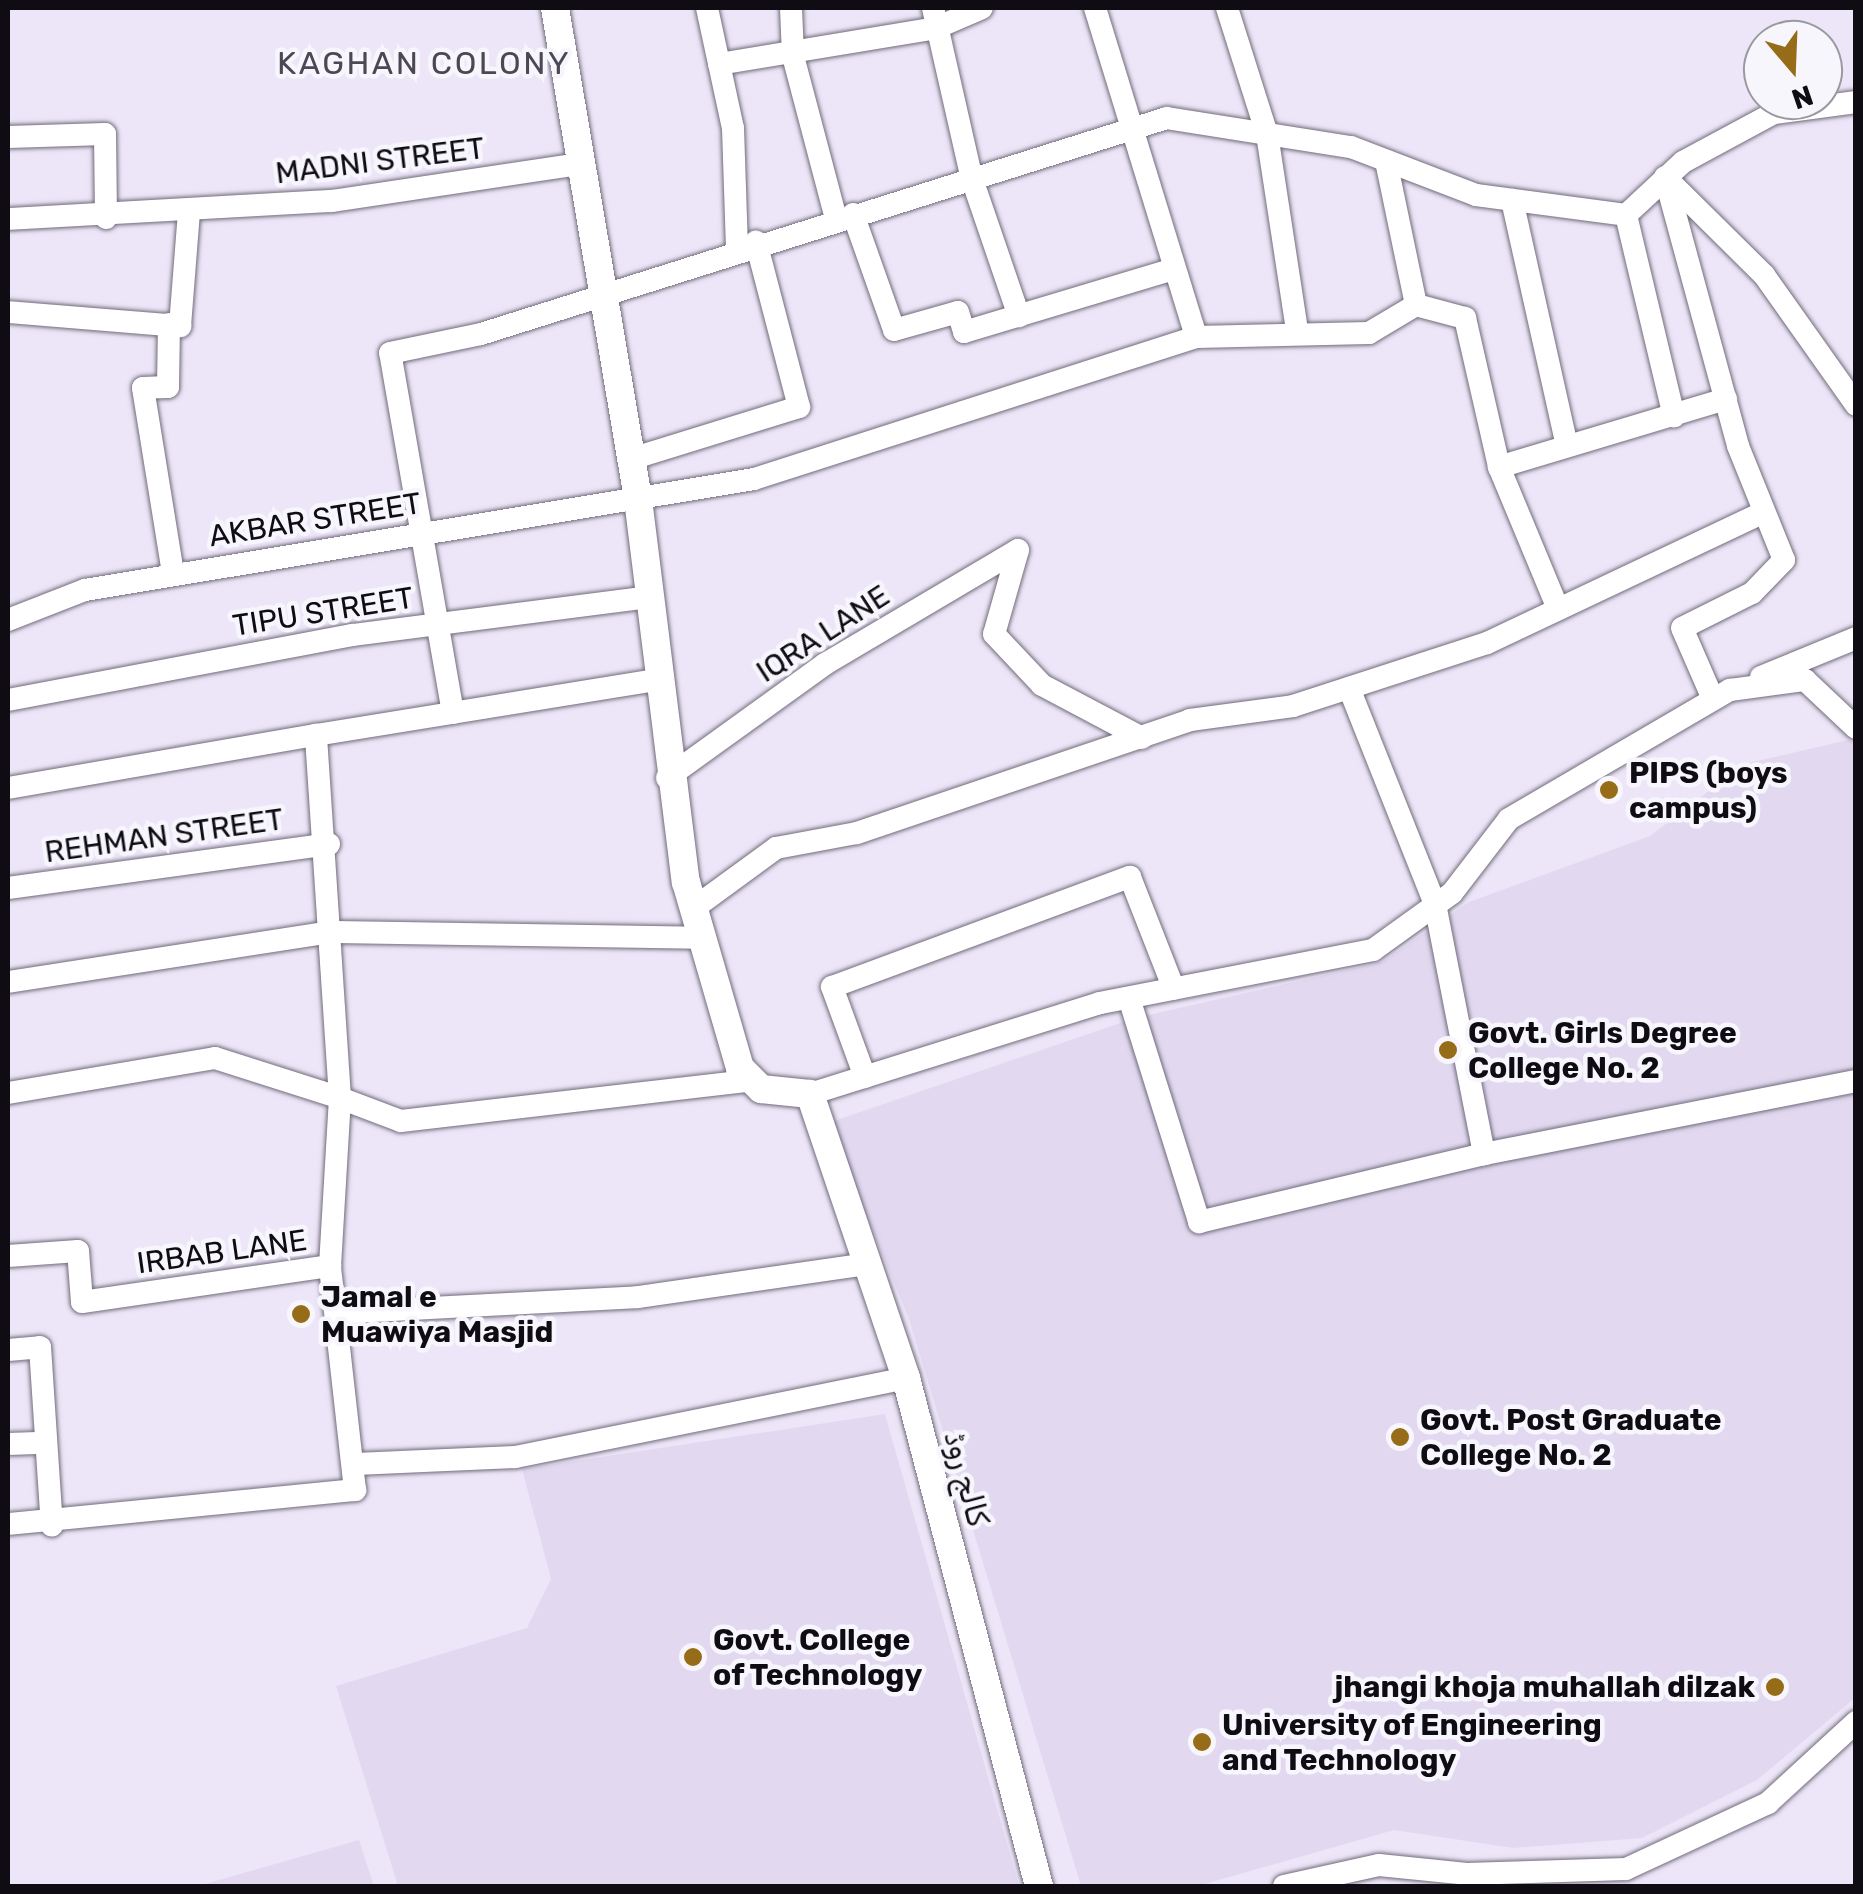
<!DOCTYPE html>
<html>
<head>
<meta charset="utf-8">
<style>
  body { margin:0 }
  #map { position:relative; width:1863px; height:1894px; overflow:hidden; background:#ede6f8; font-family:Rubik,"Noto Naskh Arabic",sans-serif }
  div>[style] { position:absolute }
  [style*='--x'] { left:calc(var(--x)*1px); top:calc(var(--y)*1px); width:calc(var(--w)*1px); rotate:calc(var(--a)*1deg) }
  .built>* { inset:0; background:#e2d9f1 }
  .roads { filter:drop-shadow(0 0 2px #716b7b) drop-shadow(0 0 2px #716b7b) }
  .minor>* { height:22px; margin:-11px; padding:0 11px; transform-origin:11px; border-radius:11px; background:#fff }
  .tertiary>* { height:28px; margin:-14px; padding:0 14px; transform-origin:14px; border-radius:14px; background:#fff }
  .dots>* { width:28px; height:28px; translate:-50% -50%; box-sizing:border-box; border:5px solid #f8f6fd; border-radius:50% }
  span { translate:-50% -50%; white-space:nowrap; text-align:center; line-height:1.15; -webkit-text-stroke:9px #f8f6fd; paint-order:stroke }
  .street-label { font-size:30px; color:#0f0d13 }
  .poi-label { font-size:30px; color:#0f0d13; font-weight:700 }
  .left { translate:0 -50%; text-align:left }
  .right { translate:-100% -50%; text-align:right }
  .neighbourhood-label { font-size:32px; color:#4d4755; letter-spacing:2.5px }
  .frame { position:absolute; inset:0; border:10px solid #0f0d13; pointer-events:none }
  .north { position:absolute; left:1743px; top:20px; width:100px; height:100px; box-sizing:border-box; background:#f8f6fd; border:2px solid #9b999f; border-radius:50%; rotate:161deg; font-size:28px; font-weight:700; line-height:40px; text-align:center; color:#0f0d13 }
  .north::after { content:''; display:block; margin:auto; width:35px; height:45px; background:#966c18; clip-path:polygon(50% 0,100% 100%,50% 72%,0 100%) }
</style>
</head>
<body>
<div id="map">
  <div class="built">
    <i style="clip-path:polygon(1848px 740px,1856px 744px,1855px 1698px,1757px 1780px,1642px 1838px,1513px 1848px,1394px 1830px,1198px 1886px,1081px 1886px,909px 1319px,828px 1123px,1135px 1018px,1382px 962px,1469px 902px,1650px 836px,1744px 764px)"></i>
    <i style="clip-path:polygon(885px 1414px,1019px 1886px,398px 1886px,336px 1686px,527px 1628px,551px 1579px,522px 1469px)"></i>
    <i style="clip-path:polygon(359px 1840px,374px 1886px,198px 1886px)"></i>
  </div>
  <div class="roads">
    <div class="minor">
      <i style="--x:707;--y:8;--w:123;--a:77.8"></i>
      <i style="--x:733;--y:128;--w:120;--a:88.1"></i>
      <i style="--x:791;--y:8;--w:48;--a:87.6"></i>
      <i style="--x:793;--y:56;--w:169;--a:75.2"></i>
      <i style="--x:933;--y:8;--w:175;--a:77.2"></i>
      <i style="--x:972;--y:179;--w:145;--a:71.1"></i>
      <i style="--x:1095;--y:8;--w:344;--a:72.9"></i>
      <i style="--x:1227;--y:8;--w:132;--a:72.4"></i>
      <i style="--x:1267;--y:134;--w:198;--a:81.3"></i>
      <i style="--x:719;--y:64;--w:220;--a:-9.4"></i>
      <i style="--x:936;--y:28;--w:50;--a:-23.5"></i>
      <i style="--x:8;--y:137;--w:97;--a:-1.8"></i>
      <i style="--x:105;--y:134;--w:84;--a:89.3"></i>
      <i style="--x:1386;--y:161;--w:147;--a:78.2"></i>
      <i style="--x:1665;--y:177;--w:279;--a:74.8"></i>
      <i style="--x:1738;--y:446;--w:123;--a:68"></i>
      <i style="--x:1784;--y:560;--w:46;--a:134.1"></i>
      <i style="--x:1752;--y:593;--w:78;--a:153.4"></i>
      <i style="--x:1682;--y:628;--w:77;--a:66.4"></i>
      <i style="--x:1666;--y:178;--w:138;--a:44.7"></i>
      <i style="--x:1764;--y:275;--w:159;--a:54.7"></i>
      <i style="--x:1512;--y:200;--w:248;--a:77.4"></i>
      <i style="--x:853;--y:214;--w:123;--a:70.5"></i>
      <i style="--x:894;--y:330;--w:66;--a:-15.7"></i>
      <i style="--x:958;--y:312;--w:21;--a:73"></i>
      <i style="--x:964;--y:332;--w:219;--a:-16.7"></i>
      <i style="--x:1626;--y:215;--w:207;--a:76.6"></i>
      <i style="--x:8;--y:219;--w:324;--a:-3.2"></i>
      <i style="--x:332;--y:201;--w:250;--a:-8.5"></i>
      <i style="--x:8;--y:312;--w:173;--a:4.7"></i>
      <i style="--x:180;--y:326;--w:114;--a:-85.5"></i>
      <i style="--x:169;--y:324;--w:63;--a:90.9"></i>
      <i style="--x:168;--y:387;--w:25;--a:178"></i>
      <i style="--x:143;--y:388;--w:188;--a:80.8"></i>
      <i style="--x:631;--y:459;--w:176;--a:-17.2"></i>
      <i style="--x:799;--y:407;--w:171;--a:-104.6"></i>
      <i style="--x:1499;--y:467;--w:237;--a:-16.7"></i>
      <i style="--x:1018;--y:550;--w:87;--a:105.9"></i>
      <i style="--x:994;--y:634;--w:70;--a:46.7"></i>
      <i style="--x:1042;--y:685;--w:113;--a:27.9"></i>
      <i style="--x:8;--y:620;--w:83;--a:-21.3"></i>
      <i style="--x:85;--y:590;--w:678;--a:-9.42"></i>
      <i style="--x:754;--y:479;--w:464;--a:-17.8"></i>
      <i style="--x:1196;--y:337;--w:173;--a:-1.3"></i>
      <i style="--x:1369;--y:333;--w:55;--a:-30.8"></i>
      <i style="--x:1416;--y:305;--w:51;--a:14.9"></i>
      <i style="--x:1465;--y:318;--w:153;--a:77.1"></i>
      <i style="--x:1499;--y:467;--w:154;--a:67.4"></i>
      <i style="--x:1761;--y:677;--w:103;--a:-22.3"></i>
      <i style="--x:1349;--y:688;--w:232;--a:68.3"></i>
      <i style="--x:1435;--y:904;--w:255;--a:78.9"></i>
      <i style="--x:8;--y:700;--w:351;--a:-10.7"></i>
      <i style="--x:353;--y:635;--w:299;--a:-7.3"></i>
      <i style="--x:453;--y:713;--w:365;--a:-99.9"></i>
      <i style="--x:390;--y:353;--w:93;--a:-11.8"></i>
      <i style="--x:481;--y:334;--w:719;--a:-17.48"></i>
      <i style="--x:1167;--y:118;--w:186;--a:9"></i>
      <i style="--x:1351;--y:147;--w:134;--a:21"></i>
      <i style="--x:1476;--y:195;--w:151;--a:7.6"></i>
      <i style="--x:1626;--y:215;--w:78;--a:-42.9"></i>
      <i style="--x:1683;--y:162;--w:103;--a:-28.3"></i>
      <i style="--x:1774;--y:113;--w:83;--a:-7.6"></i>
      <i style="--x:667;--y:778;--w:195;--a:-35.8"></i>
      <i style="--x:825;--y:664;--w:224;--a:-30.6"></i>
      <i style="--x:8;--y:788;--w:313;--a:-9.8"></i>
      <i style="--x:8;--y:888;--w:324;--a:-7.8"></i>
      <i style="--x:694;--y:908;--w:102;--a:-36.2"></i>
      <i style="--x:776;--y:848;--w:82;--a:-10.5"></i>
      <i style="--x:857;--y:833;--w:352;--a:-18.7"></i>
      <i style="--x:1190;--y:720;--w:104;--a:-7.7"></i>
      <i style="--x:1293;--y:706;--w:204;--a:-18"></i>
      <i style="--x:1487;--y:643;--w:306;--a:-25.3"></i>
      <i style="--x:8;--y:982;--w:326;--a:-8.8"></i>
      <i style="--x:330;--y:932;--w:374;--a:0.9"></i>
      <i style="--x:1129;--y:998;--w:235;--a:72.6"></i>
      <i style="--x:1199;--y:1222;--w:293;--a:-13.4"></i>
      <i style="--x:1484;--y:1154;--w:379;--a:-11.1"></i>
      <i style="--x:865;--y:1077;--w:96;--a:-110.1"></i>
      <i style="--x:832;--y:987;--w:318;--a:-20.3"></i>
      <i style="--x:1130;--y:877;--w:120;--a:68.6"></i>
      <i style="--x:8;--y:1093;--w:210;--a:-9.6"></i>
      <i style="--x:215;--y:1058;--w:131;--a:17.7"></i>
      <i style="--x:340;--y:1098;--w:364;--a:-93.8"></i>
      <i style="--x:316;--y:735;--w:345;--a:-9.2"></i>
      <i style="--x:810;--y:1094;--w:304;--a:-17.4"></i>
      <i style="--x:1100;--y:1003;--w:278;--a:-11"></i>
      <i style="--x:1373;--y:950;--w:97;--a:-35.8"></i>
      <i style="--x:1452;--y:893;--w:93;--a:-52.4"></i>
      <i style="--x:1509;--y:819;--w:256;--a:-30.3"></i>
      <i style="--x:1730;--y:690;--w:76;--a:-7.6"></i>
      <i style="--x:1805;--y:680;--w:70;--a:43.3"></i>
      <i style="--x:8;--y:1256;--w:70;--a:-4.1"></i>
      <i style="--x:78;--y:1251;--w:51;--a:85.5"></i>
      <i style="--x:82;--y:1302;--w:251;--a:-8.3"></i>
      <i style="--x:330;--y:1266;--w:168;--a:-86.6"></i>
      <i style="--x:340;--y:1098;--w:65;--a:20.7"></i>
      <i style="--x:401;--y:1121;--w:349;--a:-6.6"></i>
      <i style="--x:336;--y:1313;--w:302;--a:-3"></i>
      <i style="--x:638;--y:1297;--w:232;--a:-8.2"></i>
      <i style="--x:8;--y:1350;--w:32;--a:-5"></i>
      <i style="--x:40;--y:1347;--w:179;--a:86.2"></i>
      <i style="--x:8;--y:1444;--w:36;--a:-2"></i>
      <i style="--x:355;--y:1464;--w:160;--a:-2.5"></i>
      <i style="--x:515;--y:1457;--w:399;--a:-11.4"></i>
      <i style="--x:8;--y:1524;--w:349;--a:-5.6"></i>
      <i style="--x:355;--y:1490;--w:225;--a:-96.4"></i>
      <i style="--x:1284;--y:1886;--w:97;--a:-12.5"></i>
      <i style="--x:1379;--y:1865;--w:88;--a:5.8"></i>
      <i style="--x:1467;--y:1874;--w:159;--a:-1.8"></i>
      <i style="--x:1626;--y:1869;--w:157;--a:-24.9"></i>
      <i style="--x:1768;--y:1803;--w:120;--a:-42.6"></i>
    </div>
    <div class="tertiary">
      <i style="--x:555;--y:8;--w:498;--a:80.4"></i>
      <i style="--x:638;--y:499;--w:386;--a:82.9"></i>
      <i style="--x:686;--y:882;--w:194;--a:73.8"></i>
      <i style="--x:740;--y:1068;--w:30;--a:45"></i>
      <i style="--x:761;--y:1089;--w:49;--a:5.8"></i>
      <i style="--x:810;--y:1094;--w:300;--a:71.3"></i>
      <i style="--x:906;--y:1378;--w:525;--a:75.33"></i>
    </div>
  </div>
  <div class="dots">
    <i style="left:1609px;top:790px;background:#966c18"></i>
    <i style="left:1448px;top:1050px;background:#966c18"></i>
    <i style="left:301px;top:1314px;background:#966c18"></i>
    <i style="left:1400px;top:1437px;background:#966c18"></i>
    <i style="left:693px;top:1657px;background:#966c18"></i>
    <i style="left:1775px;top:1687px;background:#966c18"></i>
    <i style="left:1202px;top:1742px;background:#966c18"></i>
  </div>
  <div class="street-label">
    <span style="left:380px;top:161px;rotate:-7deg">MADNI STREET</span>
    <span style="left:315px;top:520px;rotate:-9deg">AKBAR STREET</span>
    <span style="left:323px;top:612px;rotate:-9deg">TIPU STREET</span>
    <span style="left:823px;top:634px;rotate:-33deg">IQRA LANE</span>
    <span style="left:164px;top:836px;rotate:-8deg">REHMAN STREET</span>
    <span style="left:222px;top:1252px;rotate:-8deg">IRBAB LANE</span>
    <span style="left:966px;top:1479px;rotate:75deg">کالج روڈ</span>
  </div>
  <div class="poi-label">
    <span class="left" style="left:1629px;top:790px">PIPS (boys<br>campus)</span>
    <span class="left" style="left:1468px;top:1050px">Govt. Girls Degree<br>College No. 2</span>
    <span class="left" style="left:321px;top:1314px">Jamal e<br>Muawiya Masjid</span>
    <span class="left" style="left:1420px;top:1437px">Govt. Post Graduate<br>College No. 2</span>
    <span class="left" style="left:713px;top:1657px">Govt. College<br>of Technology</span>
    <span class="right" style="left:1755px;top:1687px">jhangi khoja muhallah dilzak</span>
    <span class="left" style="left:1222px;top:1742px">University of Engineering<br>and Technology</span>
  </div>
  <div class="neighbourhood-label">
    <span style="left:424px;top:63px">KAGHAN COLONY</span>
  </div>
  <div class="frame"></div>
  <div class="north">N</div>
</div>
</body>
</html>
